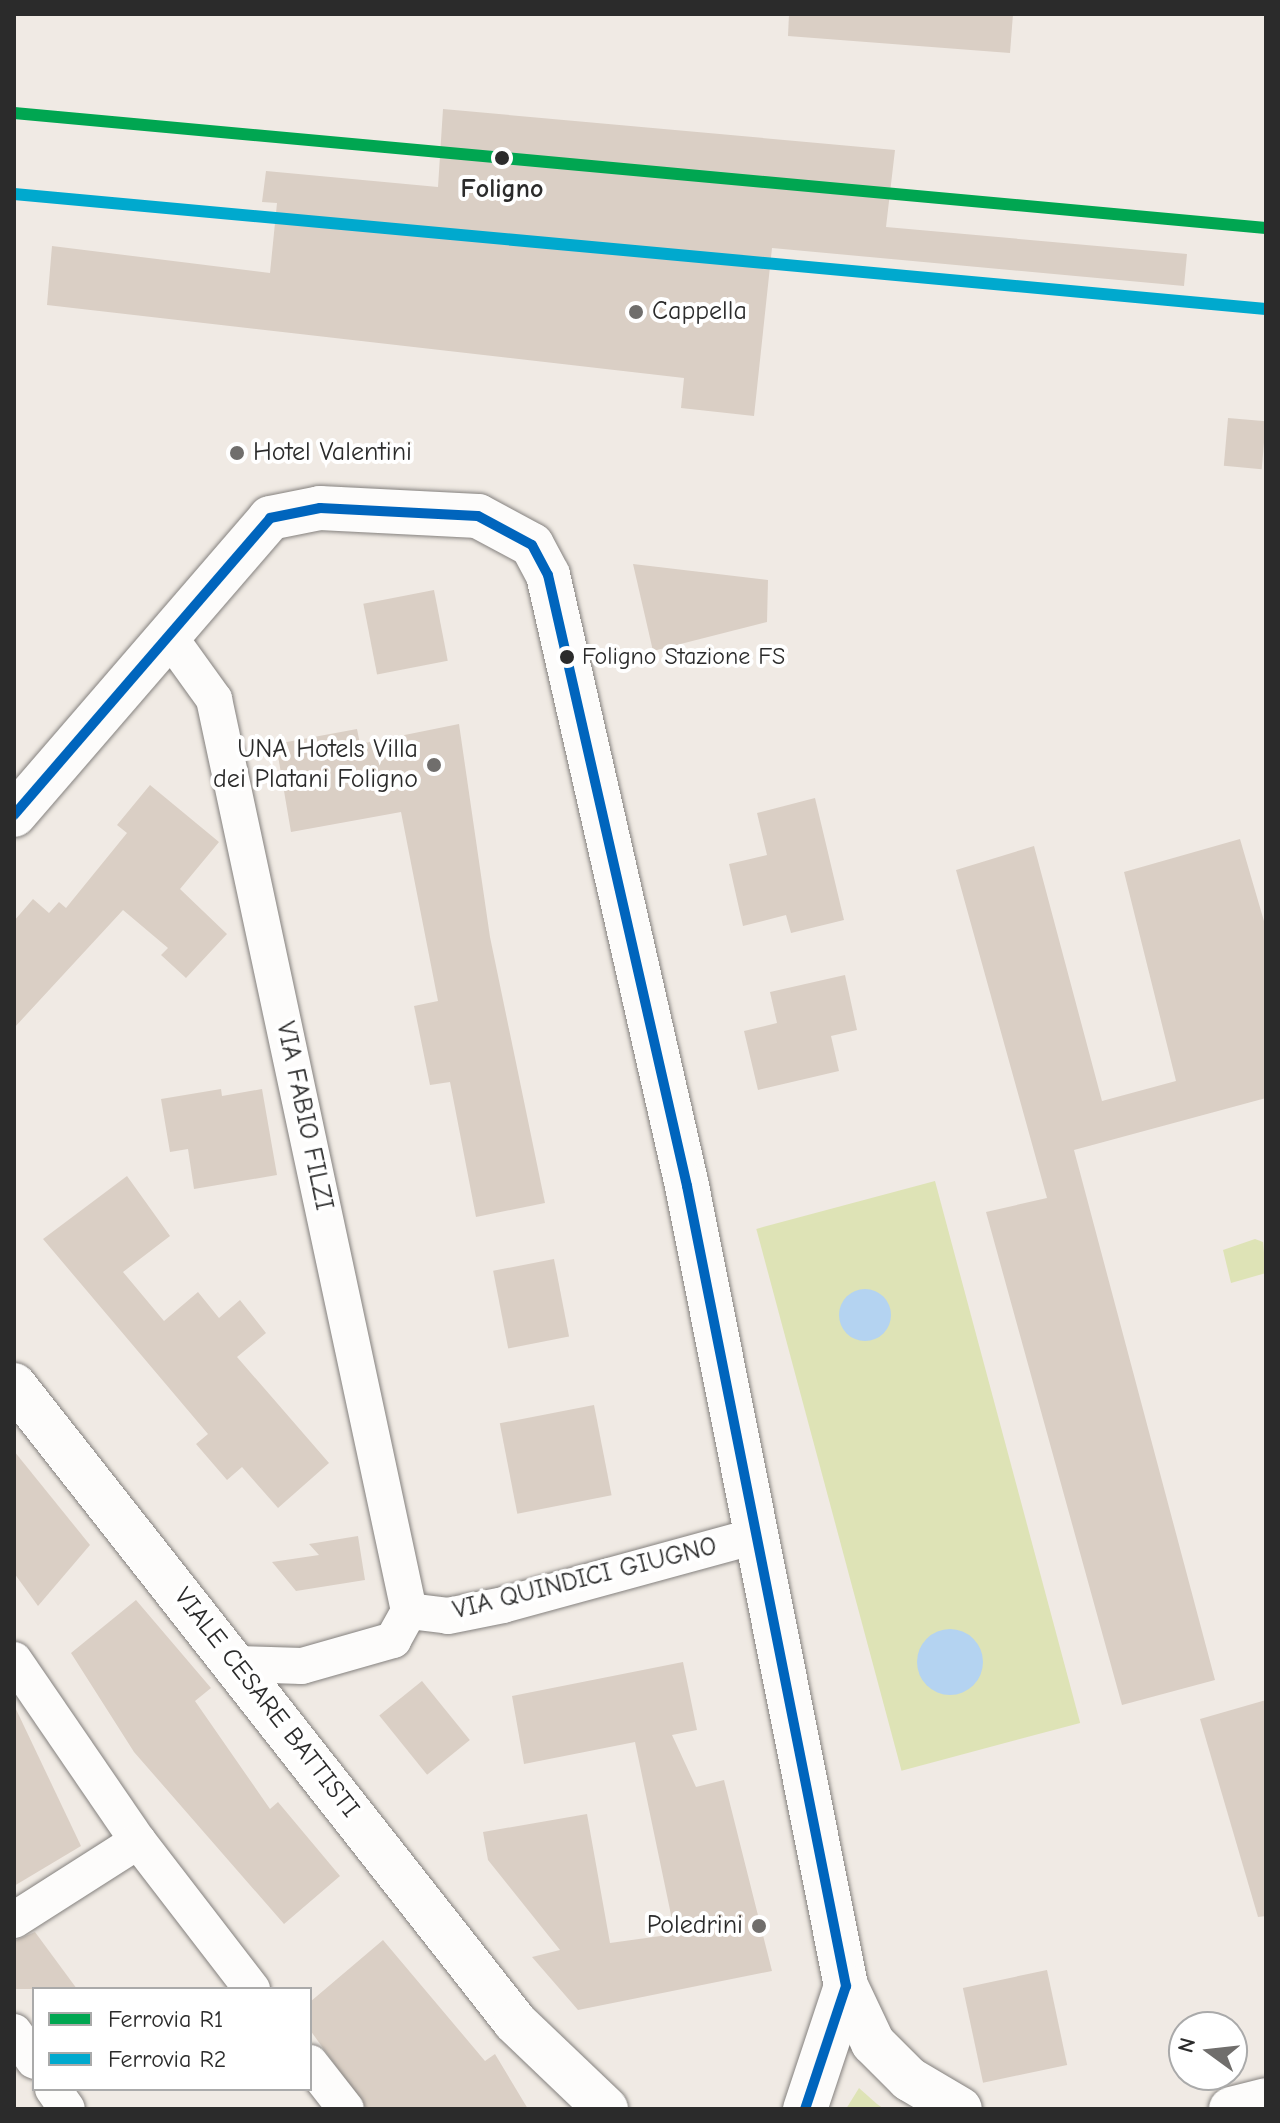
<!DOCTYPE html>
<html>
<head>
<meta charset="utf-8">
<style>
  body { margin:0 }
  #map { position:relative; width:1280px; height:2123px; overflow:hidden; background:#f0eae4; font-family:"Comic Neue",sans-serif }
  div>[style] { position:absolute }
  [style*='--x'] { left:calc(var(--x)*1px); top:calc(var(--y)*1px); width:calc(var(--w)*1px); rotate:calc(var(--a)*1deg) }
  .green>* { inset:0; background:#dee3b6; transform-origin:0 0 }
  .water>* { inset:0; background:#b4d3f1 }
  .round { border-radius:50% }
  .building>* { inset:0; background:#dacfc5; transform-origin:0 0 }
  .roads { filter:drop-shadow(0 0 2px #84817e) drop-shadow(0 0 2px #84817e) }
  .street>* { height:36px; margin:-18px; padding:0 18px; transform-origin:18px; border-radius:18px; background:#fdfcfb }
  .secondary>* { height:44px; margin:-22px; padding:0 22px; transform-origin:22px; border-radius:22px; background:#fdfcfb }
  .bus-1>* { height:10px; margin:-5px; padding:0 5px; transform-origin:5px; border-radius:5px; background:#0065bd }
  .rail-1>* { height:12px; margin:-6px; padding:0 6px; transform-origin:6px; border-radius:6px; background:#00a651 }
  .rail-2>* { height:12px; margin:-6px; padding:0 6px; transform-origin:6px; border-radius:6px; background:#00a9ce }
  .dots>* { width:22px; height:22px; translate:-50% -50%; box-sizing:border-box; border:4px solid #fff; border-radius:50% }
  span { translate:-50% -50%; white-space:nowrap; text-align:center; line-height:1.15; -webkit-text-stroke:8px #fff; paint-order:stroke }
  .bus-label { font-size:24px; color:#2b2b2b }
  .left { translate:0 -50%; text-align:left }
  .stop-label { font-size:26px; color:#2b2b2b; font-weight:700 }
  .poi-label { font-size:26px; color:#2b2b2b }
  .right { translate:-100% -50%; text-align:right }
  .street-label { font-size:26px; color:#2b2b2b }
  .frame { position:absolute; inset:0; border:16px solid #2b2b2b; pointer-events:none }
  .legend { position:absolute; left:32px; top:1987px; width:280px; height:104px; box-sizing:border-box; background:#fff; border:2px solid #aaa; margin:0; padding:10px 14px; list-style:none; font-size:24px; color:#2b2b2b }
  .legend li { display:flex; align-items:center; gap:16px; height:40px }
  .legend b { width:40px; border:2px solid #aaa }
  .north { position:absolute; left:1168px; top:2011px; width:80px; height:80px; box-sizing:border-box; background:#fff; border:2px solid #aaa; border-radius:50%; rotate:285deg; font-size:22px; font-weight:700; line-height:32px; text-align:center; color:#2b2b2b }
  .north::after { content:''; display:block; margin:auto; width:28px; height:36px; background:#706e6c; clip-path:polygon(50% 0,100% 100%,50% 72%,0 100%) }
</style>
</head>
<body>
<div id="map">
  <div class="green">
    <i style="left:935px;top:1181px;width:561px;height:185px;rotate:75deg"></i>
    <i style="clip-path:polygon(1255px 1239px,1263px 1242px,1266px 1273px,1231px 1283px,1223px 1250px)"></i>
    <i style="clip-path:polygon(859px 2088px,877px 2104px,884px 2109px,846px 2109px)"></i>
  </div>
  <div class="water">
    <i class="round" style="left:839px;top:1289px;width:52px;height:52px"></i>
    <i class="round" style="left:917px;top:1629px;width:66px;height:66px"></i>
  </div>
  <div class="building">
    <i style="clip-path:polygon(789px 14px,1013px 14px,1010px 53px,788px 36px)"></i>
    <i style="clip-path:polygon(443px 109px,895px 150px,886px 227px,1187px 254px,1184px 286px,772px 248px,754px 416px,681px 408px,684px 378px,47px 305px,52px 246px,270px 273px,277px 203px,262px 202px,266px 171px,438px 187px)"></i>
    <i style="left:1228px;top:418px;width:38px;height:48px;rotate:5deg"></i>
    <i style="clip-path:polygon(633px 564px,768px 580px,767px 622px,653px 651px)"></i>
    <i style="left:434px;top:590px;width:72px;height:72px;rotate:79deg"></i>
    <i style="clip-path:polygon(459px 724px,490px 937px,545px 1203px,476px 1217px,450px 1082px,430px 1085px,414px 1006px,438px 1001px,401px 812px,291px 832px,276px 744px,357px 729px,360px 744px)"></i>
    <i style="clip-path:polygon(150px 785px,219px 842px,180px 889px,227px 934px,186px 978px,161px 955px,168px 948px,123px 910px,14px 1028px,14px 921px,33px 899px,49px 913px,59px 902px,66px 908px,127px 833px,117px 825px)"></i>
    <i style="clip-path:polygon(815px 798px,844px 920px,791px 933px,786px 915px,743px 926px,729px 864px,767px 855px,757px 813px)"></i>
    <i style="clip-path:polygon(1240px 839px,1266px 928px,1266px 1098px,1074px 1150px,1215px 1680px,1122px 1705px,986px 1212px,1047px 1198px,956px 870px,1034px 846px,1102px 1101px,1176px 1081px,1124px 872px)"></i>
    <i style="clip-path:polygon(845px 975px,857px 1030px,831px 1036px,839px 1071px,758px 1090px,744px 1031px,777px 1023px,770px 992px)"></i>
    <i style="clip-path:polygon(221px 1089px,222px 1096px,262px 1089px,277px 1175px,194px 1189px,188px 1149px,170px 1152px,161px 1099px)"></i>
    <i style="clip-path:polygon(127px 1176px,170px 1236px,123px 1272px,164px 1321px,198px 1292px,219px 1318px,240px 1300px,266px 1333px,237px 1357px,329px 1463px,278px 1508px,242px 1467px,227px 1480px,196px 1444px,208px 1434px,43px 1239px)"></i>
    <i style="left:554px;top:1259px;width:79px;height:62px;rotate:79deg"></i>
    <i style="left:594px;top:1405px;width:92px;height:96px;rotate:79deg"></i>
    <i style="clip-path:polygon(14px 1451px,90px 1545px,38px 1606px,14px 1573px)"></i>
    <i style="clip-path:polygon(358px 1536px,365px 1580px,296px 1591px,272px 1562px,319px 1555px,309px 1544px)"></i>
    <i style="clip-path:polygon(136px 1600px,211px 1688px,195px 1701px,270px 1809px,278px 1802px,340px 1876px,284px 1924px,134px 1752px,71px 1653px)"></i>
    <i style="clip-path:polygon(683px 1662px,697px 1730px,672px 1735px,696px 1787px,724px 1780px,772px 1971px,578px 2010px,532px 1957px,560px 1950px,488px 1860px,483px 1832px,587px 1814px,610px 1943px,675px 1934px,635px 1742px,524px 1764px,512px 1696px)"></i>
    <i style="left:422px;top:1681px;width:76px;height:55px;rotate:51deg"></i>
    <i style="clip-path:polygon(1266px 1700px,1266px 1916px,1258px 1917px,1200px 1719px)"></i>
    <i style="clip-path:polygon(14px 1705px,81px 1846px,14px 1886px)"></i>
    <i style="clip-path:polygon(35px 1932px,77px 1989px,14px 1989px,14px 1941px)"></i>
    <i style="clip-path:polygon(383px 1940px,485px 2061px,495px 2054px,528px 2109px,367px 2109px,310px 2030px,310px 2002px)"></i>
    <i style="left:1047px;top:1970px;width:97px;height:86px;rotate:78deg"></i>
  </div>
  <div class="roads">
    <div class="street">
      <i style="--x:168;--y:635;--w:79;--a:54.3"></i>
      <i style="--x:214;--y:699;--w:933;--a:77.93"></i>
      <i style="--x:409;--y:1611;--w:39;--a:7"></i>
      <i style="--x:448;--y:1616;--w:56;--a:-11.3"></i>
      <i style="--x:503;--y:1605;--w:265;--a:-15.3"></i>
      <i style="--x:14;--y:1660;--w:219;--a:55.6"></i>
      <i style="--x:138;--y:1841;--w:187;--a:52.4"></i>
      <i style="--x:238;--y:1664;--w:64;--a:1.8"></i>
      <i style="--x:302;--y:1666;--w:95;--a:-15.9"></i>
      <i style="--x:393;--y:1640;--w:33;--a:-61"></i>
      <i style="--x:14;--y:1920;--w:147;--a:-32.5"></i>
      <i style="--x:14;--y:2032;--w:35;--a:55"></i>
      <i style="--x:310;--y:2063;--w:58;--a:52"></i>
      <i style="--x:53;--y:2089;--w:24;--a:55"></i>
    </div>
    <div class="secondary">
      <i style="--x:14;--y:815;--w:392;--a:-49.2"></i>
      <i style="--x:270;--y:518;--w:51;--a:-11.3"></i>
      <i style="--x:320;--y:508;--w:158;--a:2.9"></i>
      <i style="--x:478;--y:516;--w:61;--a:28.2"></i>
      <i style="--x:532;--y:545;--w:34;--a:62"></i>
      <i style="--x:548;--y:575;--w:627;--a:77.18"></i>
      <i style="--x:687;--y:1186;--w:816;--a:78.76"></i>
      <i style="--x:846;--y:1986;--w:130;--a:108.4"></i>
      <i style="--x:14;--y:1385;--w:810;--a:51.81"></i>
      <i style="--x:515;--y:2022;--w:126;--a:43.7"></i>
      <i style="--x:846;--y:1986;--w:63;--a:64.7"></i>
      <i style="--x:873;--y:2043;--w:51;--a:45"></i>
      <i style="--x:909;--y:2079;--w:59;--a:30.5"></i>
      <i style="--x:1231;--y:2109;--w:36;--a:-14"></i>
    </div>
  </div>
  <div class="bus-1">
    <i style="--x:14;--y:815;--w:392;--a:-49.2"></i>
    <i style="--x:270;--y:518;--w:51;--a:-11.3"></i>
    <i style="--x:320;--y:508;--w:158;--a:2.9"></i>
    <i style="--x:478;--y:516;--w:61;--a:28.2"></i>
    <i style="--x:532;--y:545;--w:34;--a:62"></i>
    <i style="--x:548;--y:575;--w:627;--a:77.18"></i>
    <i style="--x:687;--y:1186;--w:816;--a:78.76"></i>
    <i style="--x:846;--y:1986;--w:130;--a:108.4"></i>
  </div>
  <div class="rail-1">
    <i style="--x:14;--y:113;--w:1257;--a:5.25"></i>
  </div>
  <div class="rail-2">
    <i style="--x:14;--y:194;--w:1257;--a:5.25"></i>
  </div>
  <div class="dots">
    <i style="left:502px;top:158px;background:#2b2b2b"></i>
    <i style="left:636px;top:312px;background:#706e6c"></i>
    <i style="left:237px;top:453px;background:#706e6c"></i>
    <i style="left:567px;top:657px;background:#2b2b2b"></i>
    <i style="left:434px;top:765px;background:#706e6c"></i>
    <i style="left:759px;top:1926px;background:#706e6c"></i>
  </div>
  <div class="bus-label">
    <span class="left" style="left:582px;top:657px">Foligno Stazione FS</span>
  </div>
  <div class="stop-label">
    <span style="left:502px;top:190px">Foligno</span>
  </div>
  <div class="poi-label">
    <span class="left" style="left:652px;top:312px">Cappella</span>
    <span class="left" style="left:253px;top:453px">Hotel Valentini</span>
    <span class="right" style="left:418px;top:765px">UNA Hotels Villa<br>dei Platani Foligno</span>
    <span class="right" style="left:743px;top:1926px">Poledrini</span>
  </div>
  <div class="street-label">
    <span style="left:304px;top:1116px;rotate:78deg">VIA FABIO FILZI</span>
    <span style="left:585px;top:1579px;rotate:-14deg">VIA QUINDICI GIUGNO</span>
    <span style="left:266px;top:1703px;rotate:52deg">VIALE CESARE BATTISTI</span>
  </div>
  <div class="frame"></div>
  <ul class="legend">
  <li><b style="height:10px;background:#00a651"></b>Ferrovia R1</li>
  <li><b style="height:10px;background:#00a9ce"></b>Ferrovia R2</li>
  </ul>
  <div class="north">N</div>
</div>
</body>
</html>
